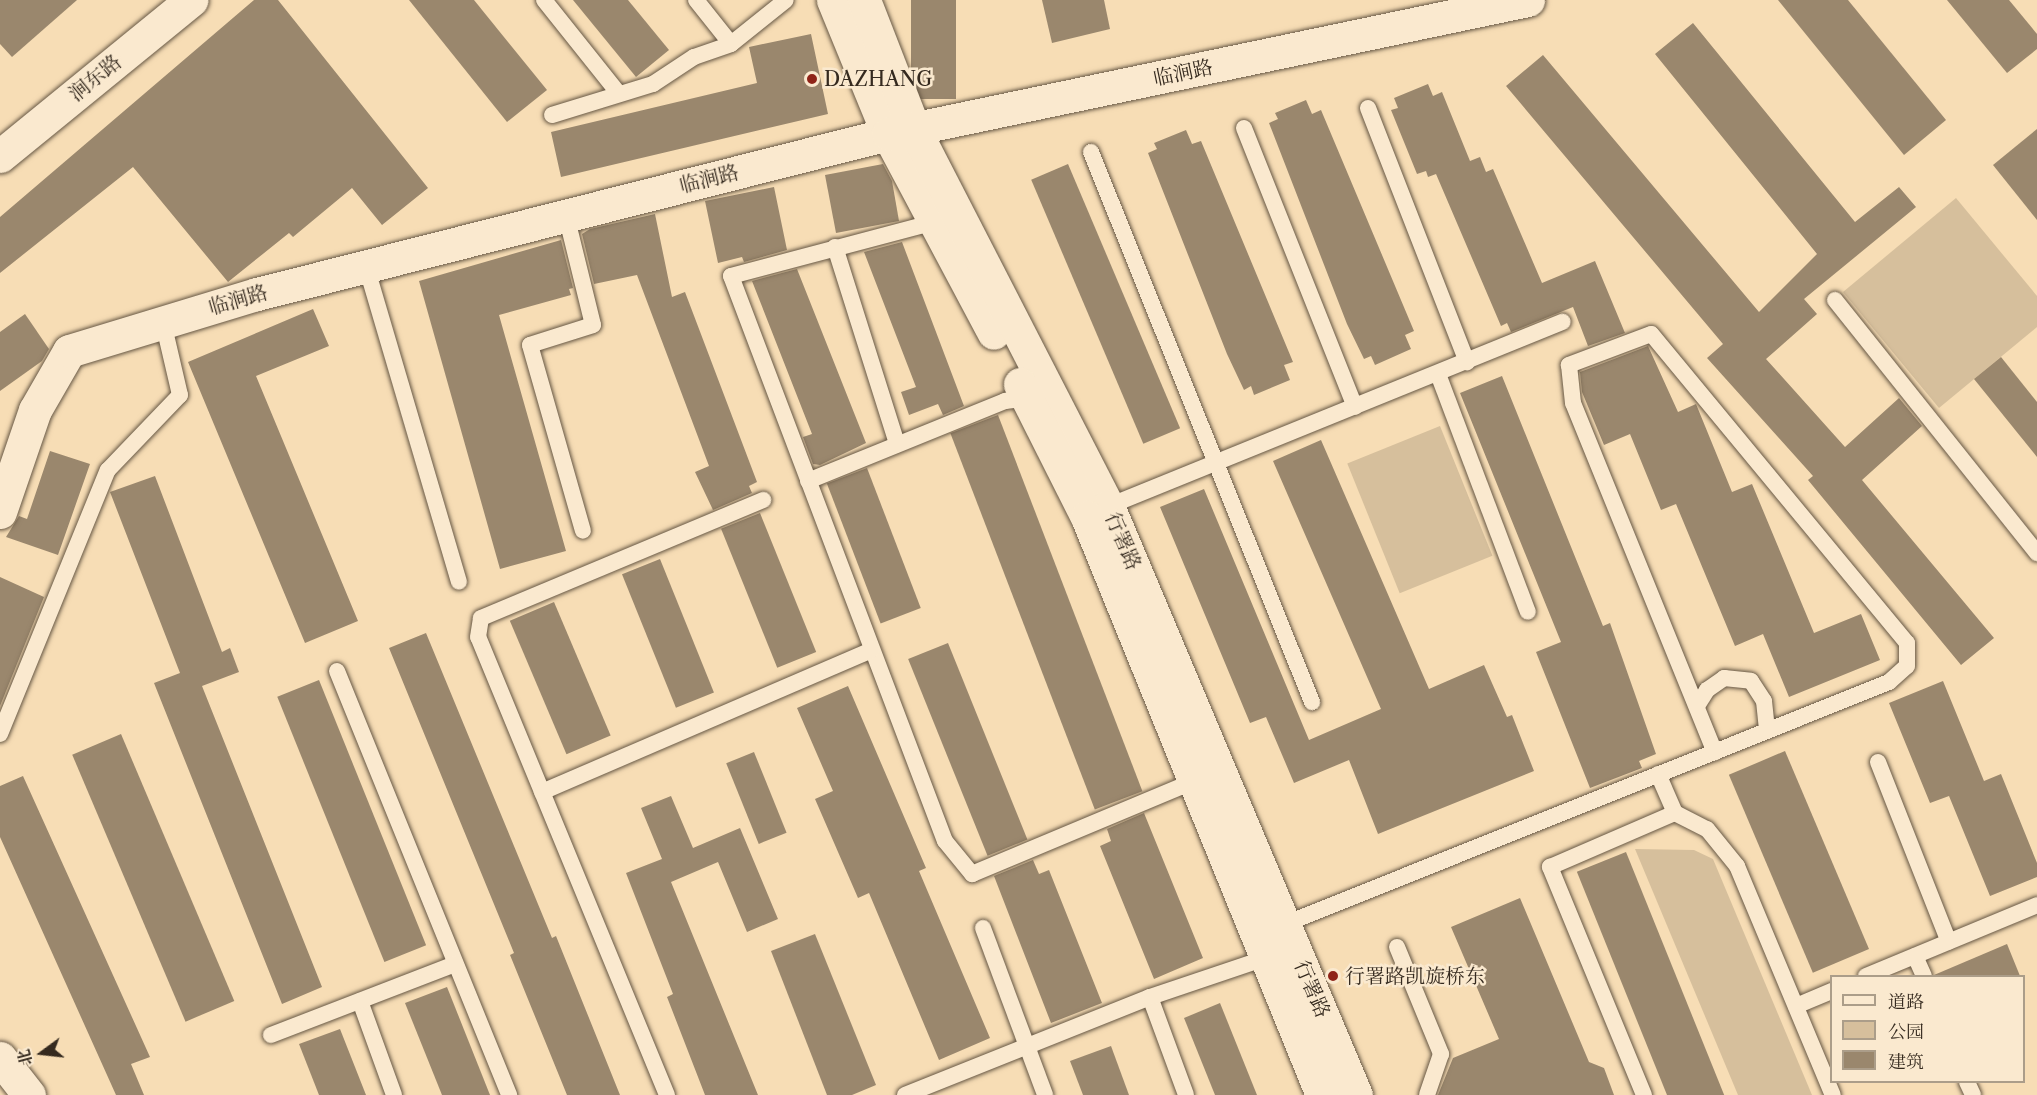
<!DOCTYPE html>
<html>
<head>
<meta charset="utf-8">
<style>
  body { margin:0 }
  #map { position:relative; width:2037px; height:1095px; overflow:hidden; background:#f7ddb5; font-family:"Libre Caslon Text","Noto Serif SC",serif }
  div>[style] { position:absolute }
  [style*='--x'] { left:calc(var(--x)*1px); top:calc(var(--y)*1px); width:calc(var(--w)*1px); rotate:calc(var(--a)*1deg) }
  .green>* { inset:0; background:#d6bf9c; transform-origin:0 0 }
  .building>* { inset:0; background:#9a876d; transform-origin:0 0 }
  .roads { filter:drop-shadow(0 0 2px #665744) drop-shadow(0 0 2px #665744) }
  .lane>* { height:16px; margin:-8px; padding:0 8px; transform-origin:8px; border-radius:8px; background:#fae9cf }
  .street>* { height:33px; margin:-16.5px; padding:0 16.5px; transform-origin:16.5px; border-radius:16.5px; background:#fae9cf }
  .secondary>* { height:33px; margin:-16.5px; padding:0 16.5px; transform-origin:16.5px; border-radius:16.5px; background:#fae9cf }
  .dots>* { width:16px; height:16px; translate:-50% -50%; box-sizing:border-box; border:3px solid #fae9cf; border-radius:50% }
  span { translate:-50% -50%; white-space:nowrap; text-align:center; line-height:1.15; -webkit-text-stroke:5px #fae9cf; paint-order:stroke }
  .street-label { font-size:20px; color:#352a1f }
  .poi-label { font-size:20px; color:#352a1f }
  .left { translate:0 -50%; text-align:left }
  .legend { position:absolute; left:1830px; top:975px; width:195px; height:108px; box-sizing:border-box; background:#fae9cf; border:2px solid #ab9d89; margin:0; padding:8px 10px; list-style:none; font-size:18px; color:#352a1f }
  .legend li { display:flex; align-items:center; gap:12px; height:30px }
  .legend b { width:30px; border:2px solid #ab9d89 }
  .north { position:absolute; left:12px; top:1023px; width:60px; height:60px; -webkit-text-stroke:4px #fae9cf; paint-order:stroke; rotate:255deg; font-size:16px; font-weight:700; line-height:24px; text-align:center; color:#352a1f }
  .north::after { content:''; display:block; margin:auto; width:21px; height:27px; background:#352a1f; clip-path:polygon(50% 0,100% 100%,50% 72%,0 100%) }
</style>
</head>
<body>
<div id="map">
  <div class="green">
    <i style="clip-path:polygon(1956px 198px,2037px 296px,2037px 327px,1939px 408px,1843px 292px)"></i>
    <i style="left:1440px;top:426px;width:140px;height:100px;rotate:68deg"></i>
    <i style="clip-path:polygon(1635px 849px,1694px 850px,1713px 859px,1812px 1095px,1738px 1095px)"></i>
  </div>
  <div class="building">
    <i style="clip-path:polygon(0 0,77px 0,12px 57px,0 44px)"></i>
    <i style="clip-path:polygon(254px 0,278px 0,428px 188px,382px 225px,352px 188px,293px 237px,289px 233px,228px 282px,133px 167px,0 273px,0 217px)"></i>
    <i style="clip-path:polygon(409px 0,474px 0,547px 90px,507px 122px)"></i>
    <i style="clip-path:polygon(573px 0,628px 0,669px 50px,636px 77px)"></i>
    <i style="left:911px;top:0;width:45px;height:99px"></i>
    <i style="clip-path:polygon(1042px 0,1104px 0,1110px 29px,1052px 43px)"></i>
    <i style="clip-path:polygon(1778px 0,1848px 0,1946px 120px,1904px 155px)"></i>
    <i style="clip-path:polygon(1947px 0,2009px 0,2037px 34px,2037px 49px,2007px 73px)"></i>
    <i style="clip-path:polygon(1693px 23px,1855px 222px,1899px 187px,1916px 207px,1804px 299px,1817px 314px,1766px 359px,1845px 447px,1899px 398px,1922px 426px,1862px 480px,1994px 638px,1961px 665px,1808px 480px,1813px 476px,1707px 358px,1723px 344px,1506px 86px,1543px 55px,1759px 312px,1817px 254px,1655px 54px)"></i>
    <i style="clip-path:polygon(811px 34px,828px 114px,561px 177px,551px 132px,757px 83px,749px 47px)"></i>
    <i style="clip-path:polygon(1428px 84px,1433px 96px,1442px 92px,1470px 161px,1480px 157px,1486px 172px,1493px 169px,1542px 283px,1595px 261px,1625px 333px,1588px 346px,1573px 307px,1511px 332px,1507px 323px,1501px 326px,1436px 174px,1428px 177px,1426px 171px,1417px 174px,1391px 110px,1398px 108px,1394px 98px)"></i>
    <i style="clip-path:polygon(1306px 100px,1312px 114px,1321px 110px,1414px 331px,1405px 335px,1411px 349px,1375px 365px,1371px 356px,1364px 359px,1347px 324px,1269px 123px,1278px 119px,1275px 113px)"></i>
    <i style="clip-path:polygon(2037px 129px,2037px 220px,1993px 165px)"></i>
    <i style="clip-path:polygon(1186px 130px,1192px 144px,1201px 141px,1293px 362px,1284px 365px,1290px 380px,1254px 395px,1251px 386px,1244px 390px,1227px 354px,1148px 153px,1157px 149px,1154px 143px)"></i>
    <i style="clip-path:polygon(883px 164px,892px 181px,899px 221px,836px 233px,825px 175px)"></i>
    <i style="left:1068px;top:164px;width:287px;height:40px;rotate:67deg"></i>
    <i style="clip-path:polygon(774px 187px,787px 250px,744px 262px,742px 257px,718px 263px,705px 201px)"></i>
    <i style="clip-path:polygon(655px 214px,672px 297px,685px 292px,757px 482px,749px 486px,752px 493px,713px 510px,695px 472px,709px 466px,637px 275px,594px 284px,582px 234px,590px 229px)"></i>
    <i style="clip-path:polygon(561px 240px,573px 288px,569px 289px,571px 295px,499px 315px,566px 551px,500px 569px,419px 281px)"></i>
    <i style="clip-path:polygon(902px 242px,964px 406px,943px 415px,938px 404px,909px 415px,901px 392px,916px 387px,864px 252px)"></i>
    <i style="clip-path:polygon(797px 269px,866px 443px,820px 465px,813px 464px,803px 437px,812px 434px,752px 281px)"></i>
    <i style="clip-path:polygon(313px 309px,329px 346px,256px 376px,358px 621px,305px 643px,188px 362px)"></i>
    <i style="clip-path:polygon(25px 314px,49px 349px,42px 361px,0 391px,0 332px)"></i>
    <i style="clip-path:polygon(1648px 346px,1678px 412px,1696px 404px,1732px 492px,1752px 484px,1814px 633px,1861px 614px,1880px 660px,1789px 697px,1763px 634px,1735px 646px,1676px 504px,1661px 510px,1630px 434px,1604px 445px,1582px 392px,1580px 372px)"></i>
    <i style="clip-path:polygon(2001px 357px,2037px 402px,2037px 457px,1974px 379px)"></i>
    <i style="clip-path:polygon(1502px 376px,1603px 626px,1610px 623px,1656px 754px,1639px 761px,1642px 768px,1590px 788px,1536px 652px,1561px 642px,1460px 393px)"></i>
    <i style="left:998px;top:415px;width:403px;height:51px;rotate:69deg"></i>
    <i style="clip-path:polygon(1321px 440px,1429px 689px,1484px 665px,1507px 717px,1512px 715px,1534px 771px,1378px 834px,1349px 760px,1294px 783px,1266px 717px,1250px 723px,1160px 507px,1204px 489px,1309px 740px,1381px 709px,1273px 461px)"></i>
    <i style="clip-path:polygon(50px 451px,90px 464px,58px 555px,6px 537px,19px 516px,27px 519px)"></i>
    <i style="left:867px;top:468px;width:150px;height:43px;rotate:69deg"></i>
    <i style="clip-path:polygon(155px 476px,222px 652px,230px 648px,239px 672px,202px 686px,322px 987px,282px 1004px,154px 683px,180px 673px,110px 492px)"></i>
    <i style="left:760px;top:513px;width:150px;height:42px;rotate:68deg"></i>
    <i style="left:660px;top:559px;width:144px;height:41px;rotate:68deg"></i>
    <i style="clip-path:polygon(0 577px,44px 597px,0 706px)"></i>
    <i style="left:554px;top:602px;width:145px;height:48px;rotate:67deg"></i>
    <i style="clip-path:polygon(426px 633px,552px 938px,556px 936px,620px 1095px,567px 1095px,510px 955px,514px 953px,389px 648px)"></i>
    <i style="left:948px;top:643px;width:212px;height:43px;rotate:68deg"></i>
    <i style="left:319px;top:680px;width:286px;height:45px;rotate:68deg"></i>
    <i style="clip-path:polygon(1943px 681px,1984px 781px,2001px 774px,2037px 863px,2037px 877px,1990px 896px,1949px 796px,1930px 803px,1889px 703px)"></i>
    <i style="clip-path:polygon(848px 686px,926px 868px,919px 871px,990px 1038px,939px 1060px,869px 893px,858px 898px,815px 799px,833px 791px,797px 708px)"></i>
    <i style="left:121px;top:734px;width:290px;height:53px;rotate:67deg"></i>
    <i style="left:1785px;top:751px;width:215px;height:61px;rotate:67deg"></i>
    <i style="left:754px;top:752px;width:87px;height:30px;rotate:68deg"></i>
    <i style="clip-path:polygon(23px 776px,150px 1057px,131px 1064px,144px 1095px,116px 1095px,0 837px,0 786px)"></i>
    <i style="clip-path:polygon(671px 796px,693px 848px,740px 828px,778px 919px,747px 932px,718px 862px,671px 882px,758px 1095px,705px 1095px,667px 997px,673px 994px,626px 873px,662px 859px,641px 808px)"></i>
    <i style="clip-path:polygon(1144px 813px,1203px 958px,1154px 979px,1100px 846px,1111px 841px,1107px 829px)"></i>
    <i style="left:1626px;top:852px;width:263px;height:53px;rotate:68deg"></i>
    <i style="clip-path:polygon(1033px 860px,1039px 874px,1049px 870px,1102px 1003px,1051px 1023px,994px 876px)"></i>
    <i style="clip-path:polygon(1520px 898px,1589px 1062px,1604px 1068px,1614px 1095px,1438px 1095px,1453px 1058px,1499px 1039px,1451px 927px)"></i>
    <i style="clip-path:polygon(815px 934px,876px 1085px,852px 1095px,827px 1095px,771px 951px)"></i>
    <i style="clip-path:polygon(2007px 944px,2020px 976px,1934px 976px,1934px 975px)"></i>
    <i style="clip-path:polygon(447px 987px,490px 1095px,442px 1095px,405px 1003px)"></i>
    <i style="clip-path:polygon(1220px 1003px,1257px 1095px,1215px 1095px,1184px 1018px)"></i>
    <i style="clip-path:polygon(340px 1029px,366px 1095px,319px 1095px,299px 1044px)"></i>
    <i style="clip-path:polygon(1111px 1046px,1129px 1095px,1083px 1095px,1070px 1061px)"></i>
  </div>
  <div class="roads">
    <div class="lane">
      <i style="--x:544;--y:0;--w:120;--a:51.4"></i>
      <i style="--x:696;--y:0;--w:56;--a:51.5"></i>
      <i style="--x:1368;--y:108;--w:273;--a:68.7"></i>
      <i style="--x:552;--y:115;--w:106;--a:-17.1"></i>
      <i style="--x:653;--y:84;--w:49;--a:-33.4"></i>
      <i style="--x:694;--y:57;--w:39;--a:-19"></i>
      <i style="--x:731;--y:44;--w:70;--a:-38.7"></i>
      <i style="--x:1244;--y:128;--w:300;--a:68.3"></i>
      <i style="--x:1091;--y:152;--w:593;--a:68.11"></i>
      <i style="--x:566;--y:215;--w:113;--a:76.2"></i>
      <i style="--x:593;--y:325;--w:66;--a:162.4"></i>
      <i style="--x:530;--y:345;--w:193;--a:74.1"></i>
      <i style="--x:935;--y:222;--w:211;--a:165.2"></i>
      <i style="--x:731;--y:276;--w:604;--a:69.26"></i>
      <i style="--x:945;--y:841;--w:43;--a:50.7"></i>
      <i style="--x:972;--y:874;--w:241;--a:-22.7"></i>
      <i style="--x:835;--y:247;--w:207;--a:72.5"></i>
      <i style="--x:366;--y:266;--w:329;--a:73.6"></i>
      <i style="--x:1835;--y:300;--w:324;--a:51.4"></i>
      <i style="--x:1438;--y:374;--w:254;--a:69.3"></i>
      <i style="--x:808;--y:481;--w:213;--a:-22.1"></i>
      <i style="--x:1005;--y:401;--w:23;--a:-7"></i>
      <i style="--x:1104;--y:508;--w:495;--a:-22.1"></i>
      <i style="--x:337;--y:671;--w:458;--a:67.9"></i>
      <i style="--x:1697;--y:706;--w:19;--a:-58"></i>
      <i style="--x:1707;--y:690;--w:21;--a:-35"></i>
      <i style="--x:1724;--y:678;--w:27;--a:6"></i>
      <i style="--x:1751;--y:681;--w:24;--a:57"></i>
      <i style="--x:1764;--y:701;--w:30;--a:84"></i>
      <i style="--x:0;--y:734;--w:285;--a:-67.8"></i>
      <i style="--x:108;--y:470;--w:104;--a:-46.2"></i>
      <i style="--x:180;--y:395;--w:75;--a:-103.1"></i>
      <i style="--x:1878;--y:762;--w:193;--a:68.5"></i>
      <i style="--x:1658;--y:774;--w:43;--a:66.4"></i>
      <i style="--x:1675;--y:813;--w:36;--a:27"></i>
      <i style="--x:1707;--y:829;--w:48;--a:51"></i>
      <i style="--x:1737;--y:866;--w:248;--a:67.3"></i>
      <i style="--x:542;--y:792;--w:359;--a:-23.3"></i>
      <i style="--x:1280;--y:926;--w:656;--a:-21.83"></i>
      <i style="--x:1889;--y:682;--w:24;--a:-42"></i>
      <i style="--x:1907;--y:666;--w:23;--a:-90"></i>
      <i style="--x:1907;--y:643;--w:401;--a:-129.6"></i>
      <i style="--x:1651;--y:334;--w:88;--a:159.3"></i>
      <i style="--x:1569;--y:365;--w:38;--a:84"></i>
      <i style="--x:1573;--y:403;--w:377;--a:67.9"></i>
      <i style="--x:983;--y:928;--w:178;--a:69.6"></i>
      <i style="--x:1397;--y:947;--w:116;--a:67.6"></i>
      <i style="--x:1441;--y:1054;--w:43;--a:108.9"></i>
      <i style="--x:1915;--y:956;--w:22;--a:66"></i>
      <i style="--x:1866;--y:976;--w:185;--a:-22.5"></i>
      <i style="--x:1150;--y:997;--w:104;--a:69.8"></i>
      <i style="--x:360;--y:1001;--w:100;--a:70.1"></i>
      <i style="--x:1796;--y:1006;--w:39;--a:-23"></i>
      <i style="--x:271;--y:1035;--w:197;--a:-21.1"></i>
      <i style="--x:1967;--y:1082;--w:14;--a:65"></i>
      <i style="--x:667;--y:1095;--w:495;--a:-112.4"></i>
      <i style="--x:478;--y:637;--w:19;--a:-81"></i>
      <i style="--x:481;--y:618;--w:306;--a:-22.7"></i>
      <i style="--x:905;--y:1095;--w:264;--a:-21.8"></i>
      <i style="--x:1150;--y:997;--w:122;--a:-18.6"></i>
      <i style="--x:1644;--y:1095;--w:247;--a:-112.4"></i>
      <i style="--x:1550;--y:867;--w:136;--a:-23.4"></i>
    </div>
    <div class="street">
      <i style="--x:833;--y:0;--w:145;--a:67.7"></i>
      <i style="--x:888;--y:134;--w:225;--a:62"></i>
      <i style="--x:864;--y:0;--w:138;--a:68.8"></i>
      <i style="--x:914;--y:129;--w:424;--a:62.8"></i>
      <i style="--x:1108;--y:506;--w:639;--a:67.17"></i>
      <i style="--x:1020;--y:384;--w:149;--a:63.3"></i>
      <i style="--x:1087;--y:517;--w:624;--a:67.87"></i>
      <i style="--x:0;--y:512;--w:108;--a:-71.1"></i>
      <i style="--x:35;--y:410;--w:68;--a:-60"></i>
      <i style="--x:69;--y:351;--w:196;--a:-16.9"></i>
      <i style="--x:257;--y:294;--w:651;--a:-14.23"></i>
      <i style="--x:888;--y:134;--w:654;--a:-11.83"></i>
    </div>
    <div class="secondary">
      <i style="--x:0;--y:156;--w:247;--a:-39.2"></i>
      <i style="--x:0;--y:1058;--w:47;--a:51.9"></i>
    </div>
  </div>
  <div class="dots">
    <i style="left:812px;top:79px;background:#8f2418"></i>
    <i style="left:1333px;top:976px;background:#8f2418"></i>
  </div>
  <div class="street-label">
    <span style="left:1183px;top:73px;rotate:-12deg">临涧路</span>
    <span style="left:95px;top:78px;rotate:-39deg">涧东路</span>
    <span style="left:709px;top:179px;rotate:-14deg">临涧路</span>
    <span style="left:238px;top:300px;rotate:-16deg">临涧路</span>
    <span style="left:1123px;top:541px;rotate:67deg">行署路</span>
    <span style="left:1312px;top:989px;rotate:67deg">行署路</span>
  </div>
  <div class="poi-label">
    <span class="left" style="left:824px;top:79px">DAZHANG</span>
    <span class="left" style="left:1345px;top:976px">行署路凯旋桥东</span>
  </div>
  <ul class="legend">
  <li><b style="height:8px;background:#fae9cf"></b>道路</li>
  <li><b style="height:16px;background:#d6bf9c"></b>公园</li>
  <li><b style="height:16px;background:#9a876d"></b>建筑</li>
  </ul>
  <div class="north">北</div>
</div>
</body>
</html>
